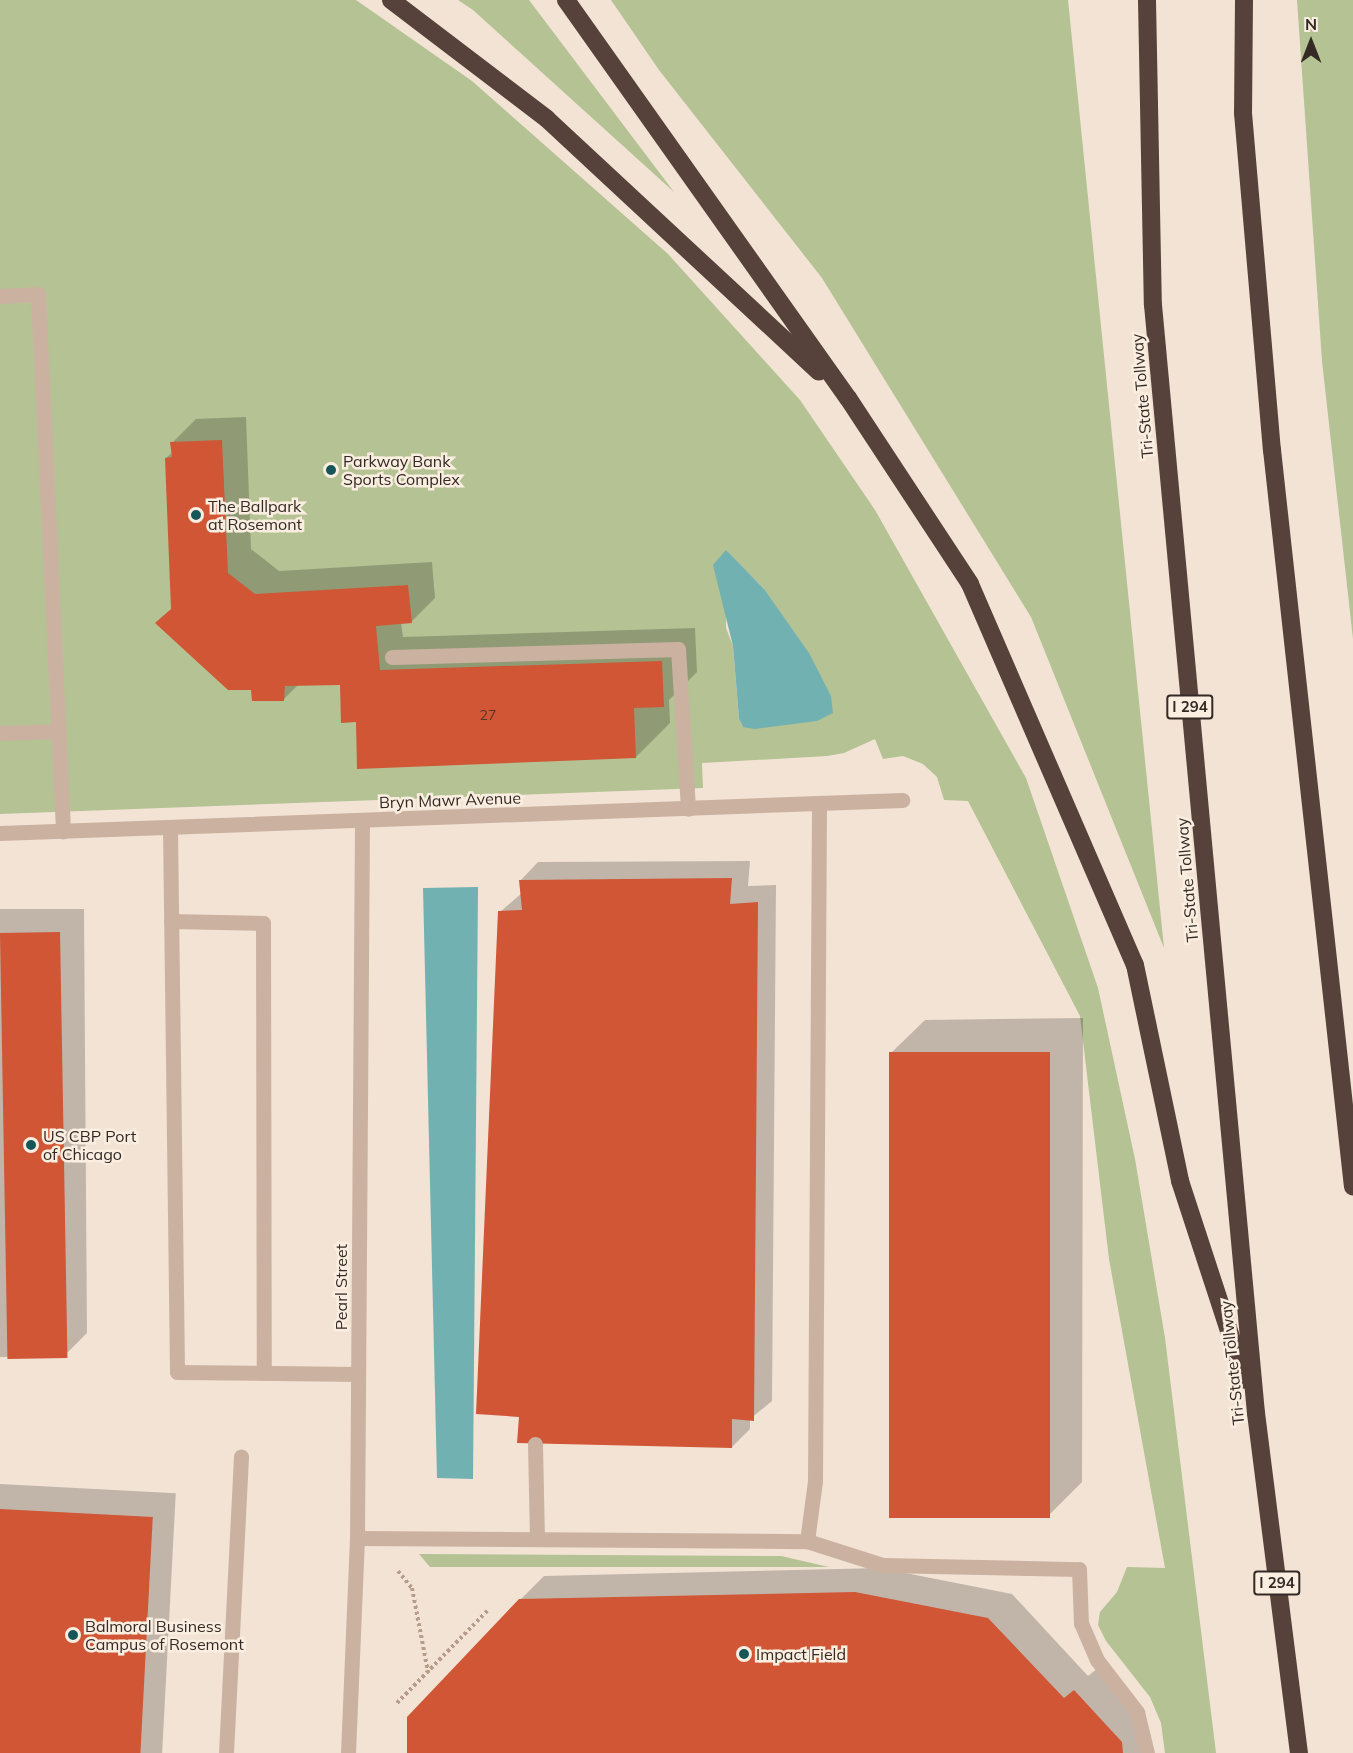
<!DOCTYPE html>
<html>
<head>
<meta charset="utf-8">
<style>
  body { margin:0 }
  #map { position:relative; width:1353px; height:1753px; overflow:hidden; background:#f2e3d5; font-family:Mulish,sans-serif }
  div>[style] { position:absolute }
  [style*='--x'] { left:calc(var(--x)*1px); top:calc(var(--y)*1px); width:calc(var(--w)*1px); rotate:calc(var(--a)*1deg) }
  .green>* { inset:0; background:#b4c294 }
  .water>* { inset:0; background:#72b1b2 }
  .shadow>* { inset:0; background:#0003; transform-origin:0 0 }
  .building>* { inset:0; background:#d05635; transform-origin:0 0 }
  .path>* { height:4px; margin-top:-2px; transform-origin:0; background:repeating-linear-gradient(90deg,#b79c8a 0 3px,transparent 0 6px) }
  .minor>* { height:15px; margin:-7.5px; padding:0 7.5px; transform-origin:7.5px; border-radius:7.5px; background:#cbb2a0 }
  .highway>* { height:18px; margin:-9px; padding:0 9px; transform-origin:9px; border-radius:9px; background:#56423a }
  .dots>* { width:16px; height:16px; translate:-50% -50%; box-sizing:border-box; border:3px solid #faeee1; border-radius:50% }
  span { translate:-50% -50%; white-space:nowrap; text-align:center; line-height:1.15; -webkit-text-stroke:5px #faeee1; paint-order:stroke }
  .number-label { font-size:14px; color:#5b3428 }
  .number-label span { -webkit-text-stroke-width:0 }
  .shield-label span { padding:2px 4px; background:#faeee1; border:2px solid; border-radius:4px; -webkit-text-stroke-width:0 }
  .shield-label { font-size:15px; color:#342924; font-weight:700 }
  .street-label { font-size:16px; color:#342924 }
  .poi-label { font-size:16px; color:#342924 }
  .left { translate:0 -50%; text-align:left }
  .north { position:absolute; left:1281px; top:12px; width:60px; height:60px; -webkit-text-stroke:4px #faeee1; paint-order:stroke; rotate:0deg; font-size:16px; font-weight:700; line-height:24px; text-align:center; color:#342924 }
  .north::after { content:''; display:block; margin:auto; width:21px; height:27px; background:#342924; clip-path:polygon(50% 0,100% 100%,50% 72%,0 100%) }
</style>
</head>
<body>
<div id="map">
  <div class="green">
    <i style="clip-path:polygon(evenodd,0 0,356px 0,472px 81px,668px 254px,800px 400px,875px 510px,1026px 778px,1098px 988px,1135px 1159px,1165px 1338px,1216px 1753px,1165px 1753px,1161px 1723px,1150px 1697px,1106px 1641px,1098px 1625px,1100px 1612px,1117px 1592px,1127px 1567px,1165px 1568px,1109px 1259px,1080px 1016px,968px 801px,944px 800px,937px 777px,923px 764px,903px 756px,883px 759px,875px 739px,844px 753px,827px 756px,702px 763px,703px 788px,0 814px,0 0,726px 551px,764px 589px,743px 727px,739px 719px,733px 646px,726px 628px,726px 551px)"></i>
    <i style="clip-path:polygon(458px 0,529px 0,674px 192px,473px 10px)"></i>
    <i style="clip-path:polygon(611px 0,1068px 0,1164px 948px,1031px 617px,822px 278px,659px 70px)"></i>
    <i style="clip-path:polygon(1297px 0,1353px 0,1353px 639px,1322px 361px)"></i>
    <i style="clip-path:polygon(419px 1554px,781px 1556px,829px 1567px,430px 1567px)"></i>
  </div>
  <div class="water">
    <i style="clip-path:polygon(726px 550px,764px 589px,809px 653px,831px 696px,833px 713px,817px 721px,755px 729px,743px 727px,739px 719px,733px 646px,713px 565px)"></i>
    <i style="clip-path:polygon(478px 887px,473px 1479px,437px 1478px,423px 888px)"></i>
  </div>
  <div class="shadow">
    <i style="clip-path:polygon(246px 417px,251px 549px,279px 571px,432px 562px,435px 598px,411px 622px,401px 623px,403px 637px,695px 628px,697px 672px,669px 700px,670px 723px,636px 757px,357px 720px,342px 680px,299px 684px,283px 700px,252px 688px,172px 609px,166px 458px,173px 452px,172px 443px,196px 419px)"></i>
    <i style="clip-path:polygon(750px 861px,748px 886px,776px 885px,772px 1401px,750px 1419px,750px 1429px,732px 1447px,520px 1416px,500px 912px,522px 893px,520px 881px,538px 862px)"></i>
    <i style="clip-path:polygon(0 909px,84px 909px,87px 1333px,63px 1357px,0 1357px)"></i>
    <i style="clip-path:polygon(1083px 1018px,1082px 1482px,1048px 1516px,891px 1053px,925px 1020px)"></i>
    <i style="left:0;top:1484px;width:176px;height:269px;rotate:3deg"></i>
    <i style="clip-path:polygon(880px 1568px,1012px 1594px,1088px 1676px,1098px 1668px,1146px 1718px,1148px 1753px,408px 1753px,520px 1600px,544px 1576px)"></i>
  </div>
  <div class="building">
    <i style="clip-path:polygon(222px 440px,228px 573px,255px 594px,408px 585px,412px 623px,376px 626px,380px 670px,662px 661px,664px 707px,634px 708px,636px 758px,357px 769px,356px 722px,341px 723px,340px 685px,285px 686px,284px 701px,252px 701px,251px 690px,228px 690px,155px 623px,171px 609px,165px 458px,172px 457px,170px 442px)"></i>
    <i style="clip-path:polygon(732px 878px,730px 904px,758px 902px,754px 1421px,732px 1419px,732px 1448px,517px 1443px,519px 1417px,476px 1414px,498px 911px,522px 910px,519px 880px)"></i>
    <i style="left:60px;top:932px;width:426px;height:60px;rotate:89deg"></i>
    <i style="left:1050px;top:1052px;width:466px;height:161px;rotate:90deg"></i>
    <i style="left:0;top:1509px;width:153px;height:244px;rotate:3deg"></i>
    <i style="clip-path:polygon(855px 1592px,988px 1618px,1064px 1698px,1074px 1690px,1122px 1742px,1123px 1753px,407px 1753px,407px 1717px,519px 1599px)"></i>
  </div>
  <div class="path">
    <i style="--x:398;--y:1571;--w:22;--a:51"></i>
    <i style="--x:412;--y:1588;--w:86;--a:79.2"></i>
    <i style="--x:397;--y:1703;--w:130;--a:-45.6"></i>
  </div>
  <div class="minor">
    <i style="--x:0;--y:296;--w:38;--a:-3"></i>
    <i style="--x:38;--y:294;--w:538;--a:87.33"></i>
    <i style="--x:392;--y:657;--w:286;--a:-1.6"></i>
    <i style="--x:678;--y:649;--w:160;--a:86.4"></i>
    <i style="--x:0;--y:733;--w:59;--a:-1.9"></i>
    <i style="--x:170;--y:828;--w:544;--a:89.26"></i>
    <i style="--x:177;--y:1372;--w:181;--a:0.6"></i>
    <i style="--x:0;--y:833;--w:903;--a:-2.1"></i>
    <i style="--x:171;--y:921;--w:92;--a:1.2"></i>
    <i style="--x:263;--y:923;--w:450;--a:89.9"></i>
    <i style="--x:535;--y:1444;--w:95;--a:88.8"></i>
    <i style="--x:357;--y:1538;--w:450;--a:0.4"></i>
    <i style="--x:807;--y:1541;--w:79;--a:17.7"></i>
    <i style="--x:882;--y:1565;--w:197;--a:1.2"></i>
    <i style="--x:1079;--y:1569;--w:54;--a:87.9"></i>
    <i style="--x:1081;--y:1623;--w:40;--a:66.6"></i>
    <i style="--x:1097;--y:1660;--w:66;--a:52.4"></i>
    <i style="--x:1137;--y:1712;--w:42;--a:76.3"></i>
    <i style="--x:807;--y:1541;--w:61;--a:-82.4"></i>
    <i style="--x:815;--y:1481;--w:678;--a:-89.66"></i>
    <i style="--x:226;--y:1753;--w:297;--a:-87.1"></i>
    <i style="--x:348;--y:1753;--w:215;--a:-87.6"></i>
    <i style="--x:357;--y:1538;--w:717;--a:-89.6"></i>
  </div>
  <div class="highway">
    <i style="--x:391;--y:0;--w:196;--a:37.3"></i>
    <i style="--x:547;--y:119;--w:371;--a:42.9"></i>
    <i style="--x:566;--y:0;--w:488;--a:54.7"></i>
    <i style="--x:848;--y:398;--w:222;--a:56.7"></i>
    <i style="--x:970;--y:584;--w:415;--a:66.6"></i>
    <i style="--x:1135;--y:965;--w:221;--a:78.2"></i>
    <i style="--x:1180;--y:1181;--w:209;--a:71.9"></i>
    <i style="--x:1147;--y:0;--w:305;--a:88.9"></i>
    <i style="--x:1153;--y:305;--w:1113;--a:84.69"></i>
    <i style="--x:1256;--y:1413;--w:343;--a:82.8"></i>
    <i style="--x:1244;--y:0;--w:113;--a:90.5"></i>
    <i style="--x:1243;--y:113;--w:338;--a:85.1"></i>
    <i style="--x:1272;--y:450;--w:741;--a:83.73"></i>
  </div>
  <div class="dots">
    <i style="left:331px;top:470px;background:#175658"></i>
    <i style="left:196px;top:515px;background:#175658"></i>
    <i style="left:31px;top:1145px;background:#175658"></i>
    <i style="left:73px;top:1635px;background:#175658"></i>
    <i style="left:744px;top:1654px;background:#175658"></i>
  </div>
  <div class="number-label">
    <span style="left:488px;top:715px">27</span>
  </div>
  <div class="shield-label">
    <span style="left:1190px;top:707px">I 294</span>
    <span style="left:1277px;top:1583px">I 294</span>
  </div>
  <div class="street-label">
    <span style="left:1142px;top:396px;rotate:-95deg">Tri-State Tollway</span>
    <span style="left:450px;top:800px;rotate:-2deg">Bryn Mawr Avenue</span>
    <span style="left:1187px;top:880px;rotate:-95deg">Tri-State Tollway</span>
    <span style="left:341px;top:1287px;rotate:-90deg">Pearl Street</span>
    <span style="left:1232px;top:1363px;rotate:-96deg">Tri-State Tollway</span>
  </div>
  <div class="poi-label">
    <span class="left" style="left:343px;top:470px">Parkway Bank<br>Sports Complex</span>
    <span class="left" style="left:208px;top:515px">The Ballpark<br>at Rosemont</span>
    <span class="left" style="left:43px;top:1145px">US CBP Port<br>of Chicago</span>
    <span class="left" style="left:85px;top:1635px">Balmoral Business<br>Campus of Rosemont</span>
    <span class="left" style="left:756px;top:1654px">Impact Field</span>
  </div>
  <div class="north">N</div>
</div>
</body>
</html>
